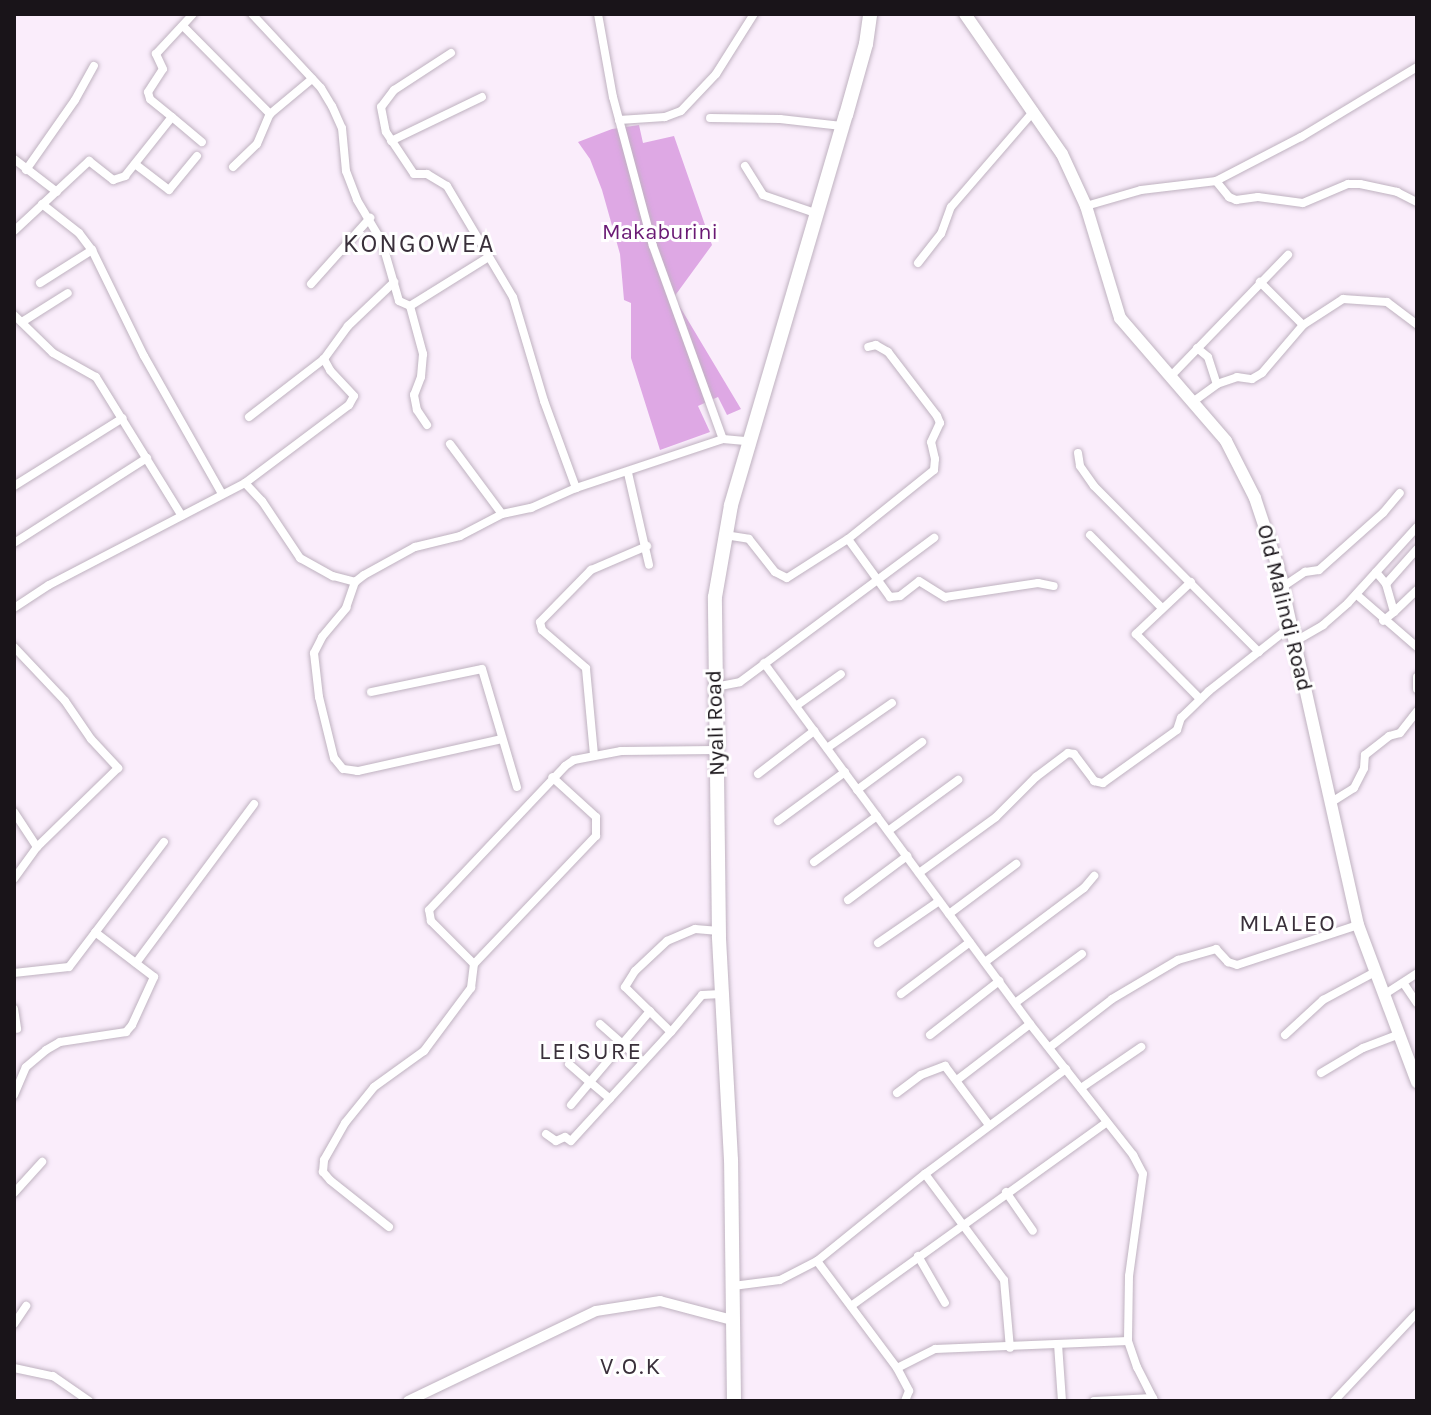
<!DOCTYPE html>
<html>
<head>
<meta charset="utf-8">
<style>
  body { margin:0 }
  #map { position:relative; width:1431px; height:1415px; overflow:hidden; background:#faedfb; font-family:Karla,sans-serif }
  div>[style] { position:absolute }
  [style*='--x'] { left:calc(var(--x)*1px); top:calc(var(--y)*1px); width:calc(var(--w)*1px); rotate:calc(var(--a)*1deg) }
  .green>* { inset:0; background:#dea8e4 }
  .roads { filter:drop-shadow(0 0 2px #bfb2c0) drop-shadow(0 0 2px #bfb2c0) }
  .minor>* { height:8px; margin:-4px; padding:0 4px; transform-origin:4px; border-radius:4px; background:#fff }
  .tertiary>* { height:10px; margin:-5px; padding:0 5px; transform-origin:5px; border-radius:5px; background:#fff }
  .secondary>* { height:12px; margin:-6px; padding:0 6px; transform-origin:6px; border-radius:6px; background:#fff }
  .trunk>* { height:14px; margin:-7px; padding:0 7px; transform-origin:7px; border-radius:7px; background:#fff }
  span { translate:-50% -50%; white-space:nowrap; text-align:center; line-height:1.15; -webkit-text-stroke:6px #fff; paint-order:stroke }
  .park-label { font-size:22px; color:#6a1974 }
  .street-label { font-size:22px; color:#191419 }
  .neighbourhood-label { font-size:24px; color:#3a303b; letter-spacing:2px }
  .quarter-label { font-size:26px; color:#3a303b; letter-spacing:2px }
  .frame { position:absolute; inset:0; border:16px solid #191419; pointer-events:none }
</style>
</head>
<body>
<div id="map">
  <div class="green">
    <i style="clip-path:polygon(639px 125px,643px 143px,674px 136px,712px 245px,674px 297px,741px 409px,727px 415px,718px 397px,698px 406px,710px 432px,660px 450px,631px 358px,631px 303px,624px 300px,620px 254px,602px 190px,590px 159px,578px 142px,612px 129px)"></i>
  </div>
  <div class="roads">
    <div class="minor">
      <i style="--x:252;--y:14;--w:101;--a:47"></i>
      <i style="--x:321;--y:88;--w:21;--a:59"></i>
      <i style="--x:332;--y:106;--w:24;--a:66"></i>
      <i style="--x:342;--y:128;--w:43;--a:84.7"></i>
      <i style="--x:346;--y:171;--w:31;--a:69"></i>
      <i style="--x:357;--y:200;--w:49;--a:59.2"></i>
      <i style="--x:382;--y:242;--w:61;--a:73.9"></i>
      <i style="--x:399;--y:301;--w:12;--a:24"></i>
      <i style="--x:410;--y:306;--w:91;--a:-31.9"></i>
      <i style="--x:598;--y:14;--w:84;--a:79.8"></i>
      <i style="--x:613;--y:97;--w:154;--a:75"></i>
      <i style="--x:653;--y:246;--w:205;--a:70.1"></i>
      <i style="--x:183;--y:26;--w:124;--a:45.3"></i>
      <i style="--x:270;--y:114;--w:55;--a:-39.8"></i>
      <i style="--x:451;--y:53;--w:68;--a:147"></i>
      <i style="--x:394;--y:90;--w:21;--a:127"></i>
      <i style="--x:381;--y:107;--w:25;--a:79"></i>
      <i style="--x:386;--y:132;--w:50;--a:56.3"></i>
      <i style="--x:414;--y:174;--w:13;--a:0"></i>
      <i style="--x:427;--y:174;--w:23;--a:31"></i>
      <i style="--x:447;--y:186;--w:129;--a:59.3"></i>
      <i style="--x:513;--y:297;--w:109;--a:73.4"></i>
      <i style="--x:544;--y:401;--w:93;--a:69.8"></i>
      <i style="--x:576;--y:488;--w:155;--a:-18.4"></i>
      <i style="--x:723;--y:439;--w:25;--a:5"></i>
      <i style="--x:172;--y:117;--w:39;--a:40"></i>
      <i style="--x:710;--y:118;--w:70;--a:0.8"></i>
      <i style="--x:780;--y:119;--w:62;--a:6.4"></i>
      <i style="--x:619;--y:120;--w:46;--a:-3.7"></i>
      <i style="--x:665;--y:117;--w:17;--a:-21"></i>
      <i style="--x:681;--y:111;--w:51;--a:-46.6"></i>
      <i style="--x:716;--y:74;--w:71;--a:-57.7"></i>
      <i style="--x:391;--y:141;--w:101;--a:-25.8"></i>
      <i style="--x:14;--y:159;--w:54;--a:37.5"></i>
      <i style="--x:135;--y:164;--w:43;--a:37.4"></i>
      <i style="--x:169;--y:190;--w:44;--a:-50.5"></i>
      <i style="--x:745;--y:166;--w:34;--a:58"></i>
      <i style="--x:763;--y:195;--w:55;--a:19.1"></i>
      <i style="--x:233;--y:167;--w:33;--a:-44"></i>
      <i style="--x:257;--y:144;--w:33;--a:-67"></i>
      <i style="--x:26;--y:170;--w:85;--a:-55"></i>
      <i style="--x:75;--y:100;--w:39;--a:-61"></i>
      <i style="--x:1216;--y:181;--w:21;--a:51"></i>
      <i style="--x:1229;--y:197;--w:8;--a:23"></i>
      <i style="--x:1236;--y:200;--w:22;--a:-8"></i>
      <i style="--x:1258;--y:197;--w:45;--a:7.6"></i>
      <i style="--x:1303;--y:203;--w:49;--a:-22.9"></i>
      <i style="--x:1348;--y:184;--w:12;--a:0"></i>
      <i style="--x:1360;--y:184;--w:38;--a:12"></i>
      <i style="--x:1397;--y:192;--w:22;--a:27"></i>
      <i style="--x:42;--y:204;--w:47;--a:38.1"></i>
      <i style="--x:79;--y:233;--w:21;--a:53"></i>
      <i style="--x:92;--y:250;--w:118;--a:63.9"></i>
      <i style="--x:144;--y:356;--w:159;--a:60.5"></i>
      <i style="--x:1086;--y:206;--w:57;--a:-16.2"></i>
      <i style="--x:1141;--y:190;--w:76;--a:-6.8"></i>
      <i style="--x:1216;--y:181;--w:96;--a:-27.4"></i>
      <i style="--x:1301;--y:137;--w:135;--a:-31.1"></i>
      <i style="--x:14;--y:231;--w:103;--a:-43"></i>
      <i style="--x:89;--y:161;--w:31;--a:38"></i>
      <i style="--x:113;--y:180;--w:13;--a:-18"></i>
      <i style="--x:125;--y:176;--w:75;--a:-51.5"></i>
      <i style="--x:172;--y:117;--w:28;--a:-141"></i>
      <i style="--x:150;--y:99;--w:7;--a:-106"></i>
      <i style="--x:148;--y:92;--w:27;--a:-57"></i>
      <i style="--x:163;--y:69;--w:17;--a:-115"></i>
      <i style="--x:156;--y:54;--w:54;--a:-47.2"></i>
      <i style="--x:918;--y:263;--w:37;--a:-52"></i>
      <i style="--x:941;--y:234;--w:29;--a:-70"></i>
      <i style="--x:951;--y:207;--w:127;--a:-49.2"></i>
      <i style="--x:40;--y:283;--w:62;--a:-32.4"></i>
      <i style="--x:311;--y:284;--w:89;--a:-48.2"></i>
      <i style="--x:410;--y:306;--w:50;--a:74.8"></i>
      <i style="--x:423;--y:354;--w:23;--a:95"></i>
      <i style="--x:421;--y:377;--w:19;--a:111"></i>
      <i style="--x:414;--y:395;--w:15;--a:79"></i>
      <i style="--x:417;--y:410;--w:18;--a:56"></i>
      <i style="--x:14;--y:315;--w:54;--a:44.3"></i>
      <i style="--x:53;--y:353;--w:49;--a:29.2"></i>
      <i style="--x:96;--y:377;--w:163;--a:58.3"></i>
      <i style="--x:22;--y:322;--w:54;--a:-32.2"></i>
      <i style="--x:1303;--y:325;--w:48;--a:-33"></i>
      <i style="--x:1343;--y:299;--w:44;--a:3.9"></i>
      <i style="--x:1387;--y:302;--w:38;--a:37"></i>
      <i style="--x:1197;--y:348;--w:14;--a:39"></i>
      <i style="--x:1208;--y:357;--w:28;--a:72"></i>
      <i style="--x:1170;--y:377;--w:170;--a:-46"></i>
      <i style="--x:1194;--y:401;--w:29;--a:-36"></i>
      <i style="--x:1217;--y:384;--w:21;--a:-19"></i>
      <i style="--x:1237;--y:377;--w:15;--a:8"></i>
      <i style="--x:1252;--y:379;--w:12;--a:-31"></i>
      <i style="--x:1262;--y:373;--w:63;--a:-49.5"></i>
      <i style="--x:1303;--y:325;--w:61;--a:-135"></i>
      <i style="--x:249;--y:417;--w:95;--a:-37.7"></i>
      <i style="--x:450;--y:444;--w:87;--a:53.4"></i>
      <i style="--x:1078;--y:453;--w:13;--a:81"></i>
      <i style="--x:1080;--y:466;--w:24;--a:55"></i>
      <i style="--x:1094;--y:486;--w:234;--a:45.2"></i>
      <i style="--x:628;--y:473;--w:94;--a:77.1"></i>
      <i style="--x:245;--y:483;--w:25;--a:47"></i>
      <i style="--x:262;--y:501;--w:69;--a:56.3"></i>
      <i style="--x:300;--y:558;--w:38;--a:29"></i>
      <i style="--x:333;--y:576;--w:23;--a:15"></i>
      <i style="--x:14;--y:486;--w:128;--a:-32"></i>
      <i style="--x:725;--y:535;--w:24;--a:9"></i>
      <i style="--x:749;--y:539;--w:42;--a:51.8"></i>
      <i style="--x:775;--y:572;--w:13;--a:27"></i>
      <i style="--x:787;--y:578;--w:72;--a:-32.6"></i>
      <i style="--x:848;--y:539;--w:110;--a:-38.7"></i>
      <i style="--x:934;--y:470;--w:11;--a:-85"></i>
      <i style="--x:935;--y:459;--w:17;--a:-103"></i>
      <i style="--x:931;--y:442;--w:21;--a:-65"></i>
      <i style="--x:940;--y:423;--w:8;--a:-113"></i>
      <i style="--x:937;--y:416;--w:81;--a:-127.4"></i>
      <i style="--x:888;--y:352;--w:14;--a:-150"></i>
      <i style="--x:876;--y:345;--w:8;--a:166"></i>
      <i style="--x:1090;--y:535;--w:103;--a:45.4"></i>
      <i style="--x:848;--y:539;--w:72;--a:54.1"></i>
      <i style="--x:890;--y:597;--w:10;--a:-6"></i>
      <i style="--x:900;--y:596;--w:24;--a:-38"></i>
      <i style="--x:919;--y:581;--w:31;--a:32"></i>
      <i style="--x:945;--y:597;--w:94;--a:-8.6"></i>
      <i style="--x:1038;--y:583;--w:16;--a:11"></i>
      <i style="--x:14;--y:543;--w:158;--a:-32.6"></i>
      <i style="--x:1376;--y:572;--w:16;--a:50"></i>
      <i style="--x:1386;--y:584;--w:29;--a:74"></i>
      <i style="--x:1394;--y:612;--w:14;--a:141"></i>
      <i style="--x:1191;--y:582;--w:76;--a:136.6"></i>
      <i style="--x:1136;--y:634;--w:91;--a:45.4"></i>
      <i style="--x:1386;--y:584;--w:47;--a:-48.5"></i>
      <i style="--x:1281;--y:588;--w:29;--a:-34"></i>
      <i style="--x:1305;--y:572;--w:14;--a:-8"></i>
      <i style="--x:1319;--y:570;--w:86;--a:-41.7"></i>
      <i style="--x:1383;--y:513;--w:26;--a:-50"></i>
      <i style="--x:1357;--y:595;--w:79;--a:40.9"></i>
      <i style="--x:14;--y:608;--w:42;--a:-33.3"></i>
      <i style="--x:49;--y:585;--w:221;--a:-27.5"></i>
      <i style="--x:245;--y:483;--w:130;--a:-36.9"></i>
      <i style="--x:349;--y:405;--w:10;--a:-61"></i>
      <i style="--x:354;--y:396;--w:35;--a:-133"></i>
      <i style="--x:330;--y:370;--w:13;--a:-119"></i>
      <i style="--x:324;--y:359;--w:41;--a:-54"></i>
      <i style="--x:348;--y:326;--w:64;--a:-43.7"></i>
      <i style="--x:1394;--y:612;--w:32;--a:-44"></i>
      <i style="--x:1294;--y:642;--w:34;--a:-30"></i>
      <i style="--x:1323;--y:625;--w:33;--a:-41"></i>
      <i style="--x:1348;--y:603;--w:103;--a:-47.8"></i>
      <i style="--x:14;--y:647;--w:74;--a:46.6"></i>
      <i style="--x:65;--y:701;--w:46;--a:55.6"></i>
      <i style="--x:91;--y:739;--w:40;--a:47"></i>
      <i style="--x:118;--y:768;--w:113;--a:135.7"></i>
      <i style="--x:764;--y:663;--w:448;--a:53.6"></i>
      <i style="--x:1030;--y:1024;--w:167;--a:51.8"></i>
      <i style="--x:1133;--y:1155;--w:21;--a:62"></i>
      <i style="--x:1143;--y:1174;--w:103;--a:97.8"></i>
      <i style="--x:1129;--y:1276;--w:65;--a:90.9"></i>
      <i style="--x:1128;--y:1341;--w:193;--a:177.6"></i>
      <i style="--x:935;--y:1349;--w:42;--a:153.4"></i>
      <i style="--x:1417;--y:677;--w:12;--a:90"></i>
      <i style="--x:715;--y:687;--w:25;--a:-11"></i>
      <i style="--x:740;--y:682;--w:242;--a:-36.6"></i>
      <i style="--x:371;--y:692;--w:113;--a:-11.7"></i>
      <i style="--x:482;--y:669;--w:123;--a:73.5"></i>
      <i style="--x:796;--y:706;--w:55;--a:-35.4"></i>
      <i style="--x:502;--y:739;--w:148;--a:167.5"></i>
      <i style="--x:358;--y:771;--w:15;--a:-172"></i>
      <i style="--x:343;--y:769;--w:14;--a:-129"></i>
      <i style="--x:334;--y:758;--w:63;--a:-103.8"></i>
      <i style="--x:319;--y:697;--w:44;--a:-96.5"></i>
      <i style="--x:314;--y:653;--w:18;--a:-63"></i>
      <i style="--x:322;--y:637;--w:38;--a:-50"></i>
      <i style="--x:346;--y:608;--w:28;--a:-71"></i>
      <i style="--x:355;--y:582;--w:11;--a:-38"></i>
      <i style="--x:364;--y:575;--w:58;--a:-28.8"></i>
      <i style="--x:415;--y:547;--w:46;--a:-13.7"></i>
      <i style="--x:460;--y:536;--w:47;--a:-27.6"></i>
      <i style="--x:502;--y:514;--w:30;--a:-12"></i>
      <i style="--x:531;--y:508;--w:49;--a:-24"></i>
      <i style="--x:827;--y:748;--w:79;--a:-34.7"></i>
      <i style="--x:594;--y:755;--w:87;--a:-95.3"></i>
      <i style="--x:586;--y:668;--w:58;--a:-139.2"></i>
      <i style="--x:542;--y:630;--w:8;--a:-104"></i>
      <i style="--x:540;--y:622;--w:73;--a:-45.6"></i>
      <i style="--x:591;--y:570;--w:61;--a:-23.2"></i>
      <i style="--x:758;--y:774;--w:71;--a:-37.5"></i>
      <i style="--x:857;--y:790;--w:81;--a:-36.4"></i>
      <i style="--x:1330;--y:803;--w:28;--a:-32"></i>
      <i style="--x:1354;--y:788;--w:22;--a:-63"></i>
      <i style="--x:1364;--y:768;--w:13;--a:-86"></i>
      <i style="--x:1365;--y:755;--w:31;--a:-38"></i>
      <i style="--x:1389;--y:736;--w:11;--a:-15"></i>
      <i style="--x:1400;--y:733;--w:28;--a:-52"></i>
      <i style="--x:14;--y:812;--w:42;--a:56.7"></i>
      <i style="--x:37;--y:847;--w:39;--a:126"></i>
      <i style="--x:778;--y:821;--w:83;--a:-36.2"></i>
      <i style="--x:888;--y:831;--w:87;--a:-36.1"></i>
      <i style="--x:814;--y:862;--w:78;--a:-36.1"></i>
      <i style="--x:919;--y:873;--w:95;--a:-36"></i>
      <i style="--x:996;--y:817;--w:57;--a:-45"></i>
      <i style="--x:1036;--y:777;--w:40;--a:-37"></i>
      <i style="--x:1068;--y:753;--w:6;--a:9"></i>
      <i style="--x:1074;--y:754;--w:34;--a:53"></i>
      <i style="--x:1094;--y:781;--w:9;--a:13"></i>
      <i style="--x:1103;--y:783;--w:91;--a:-35.6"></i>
      <i style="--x:1177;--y:730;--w:13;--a:-72"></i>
      <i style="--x:1181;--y:718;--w:39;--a:-44"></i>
      <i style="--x:1209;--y:691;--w:103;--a:-38.3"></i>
      <i style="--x:848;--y:900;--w:74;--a:-36.7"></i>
      <i style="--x:949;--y:914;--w:84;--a:-36.7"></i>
      <i style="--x:719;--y:931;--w:24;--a:-175"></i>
      <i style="--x:695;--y:929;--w:30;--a:157"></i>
      <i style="--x:667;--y:941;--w:44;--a:136.8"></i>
      <i style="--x:635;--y:971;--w:19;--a:122"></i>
      <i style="--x:625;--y:987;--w:64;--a:44.4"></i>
      <i style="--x:671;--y:1032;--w:48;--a:-50"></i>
      <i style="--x:702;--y:995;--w:19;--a:-3"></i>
      <i style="--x:878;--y:943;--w:74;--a:-34.5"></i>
      <i style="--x:985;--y:962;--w:124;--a:-36.8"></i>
      <i style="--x:1084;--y:888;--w:16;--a:-50"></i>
      <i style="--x:136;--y:963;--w:198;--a:-53.4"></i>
      <i style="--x:474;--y:964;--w:61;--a:-135"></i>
      <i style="--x:431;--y:921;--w:11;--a:-100"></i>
      <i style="--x:429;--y:910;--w:198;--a:-46.6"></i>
      <i style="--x:565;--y:766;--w:11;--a:-34"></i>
      <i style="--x:574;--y:760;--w:48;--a:-10.8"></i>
      <i style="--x:621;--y:751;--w:95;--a:-0.6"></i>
      <i style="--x:14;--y:973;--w:55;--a:-6.2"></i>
      <i style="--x:69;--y:967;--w:157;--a:-52.8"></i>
      <i style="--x:1404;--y:984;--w:23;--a:56"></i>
      <i style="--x:901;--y:994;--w:86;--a:-37"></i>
      <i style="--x:1385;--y:994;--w:38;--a:-33"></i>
      <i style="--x:1015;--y:1003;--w:83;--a:-36.2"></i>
      <i style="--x:14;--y:1009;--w:20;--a:81"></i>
      <i style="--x:600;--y:1024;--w:57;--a:41.5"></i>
      <i style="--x:930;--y:1035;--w:88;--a:-38"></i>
      <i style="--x:1285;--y:1035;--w:52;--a:-42.6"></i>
      <i style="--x:1323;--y:1000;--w:59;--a:-28.3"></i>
      <i style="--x:1050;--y:1047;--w:78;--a:-37.7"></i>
      <i style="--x:1112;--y:999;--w:77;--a:-30.6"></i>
      <i style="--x:1178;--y:960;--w:40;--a:-16"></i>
      <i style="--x:1216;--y:949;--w:18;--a:47"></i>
      <i style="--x:1228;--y:962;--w:9;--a:18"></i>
      <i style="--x:1237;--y:965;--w:127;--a:-18.3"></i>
      <i style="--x:569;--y:1064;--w:28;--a:41"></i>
      <i style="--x:590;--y:1082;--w:93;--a:-49.8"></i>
      <i style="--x:1321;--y:1073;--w:49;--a:-30.8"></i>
      <i style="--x:1363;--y:1048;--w:40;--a:-21"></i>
      <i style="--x:957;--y:1080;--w:92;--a:-37.5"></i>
      <i style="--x:1081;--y:1088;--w:73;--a:-34.3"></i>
      <i style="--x:897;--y:1093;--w:30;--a:-37"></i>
      <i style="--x:921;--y:1075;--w:26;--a:-21"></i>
      <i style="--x:945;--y:1066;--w:74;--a:53.3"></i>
      <i style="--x:14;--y:1095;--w:30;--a:-67"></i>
      <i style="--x:26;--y:1067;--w:26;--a:-40"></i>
      <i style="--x:46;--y:1050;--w:16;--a:-30"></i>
      <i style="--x:60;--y:1042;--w:67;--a:-8.6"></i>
      <i style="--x:126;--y:1032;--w:9;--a:-49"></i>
      <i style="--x:132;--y:1025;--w:53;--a:-65.4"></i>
      <i style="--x:154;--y:977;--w:74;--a:-142.7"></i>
      <i style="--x:571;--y:1105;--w:30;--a:-50"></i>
      <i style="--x:590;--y:1082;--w:26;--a:40"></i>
      <i style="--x:546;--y:1134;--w:12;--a:35"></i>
      <i style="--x:556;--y:1141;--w:10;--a:-24"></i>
      <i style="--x:565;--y:1137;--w:7;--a:34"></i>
      <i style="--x:571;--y:1141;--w:148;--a:-47.5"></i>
      <i style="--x:925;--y:1174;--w:132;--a:53.3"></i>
      <i style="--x:1004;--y:1280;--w:68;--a:85"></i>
      <i style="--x:1006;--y:1192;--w:47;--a:55.3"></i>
      <i style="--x:14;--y:1193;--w:42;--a:-47.9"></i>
      <i style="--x:389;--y:1227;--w:75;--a:-141.5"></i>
      <i style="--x:330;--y:1180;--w:11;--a:-131"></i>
      <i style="--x:323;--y:1172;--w:12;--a:-85"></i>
      <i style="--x:324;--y:1160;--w:43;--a:-60.4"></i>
      <i style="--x:345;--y:1123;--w:46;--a:-51.1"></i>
      <i style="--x:374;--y:1087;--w:62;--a:-35.8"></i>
      <i style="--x:424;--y:1051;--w:79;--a:-53.3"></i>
      <i style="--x:471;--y:988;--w:24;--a:-83"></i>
      <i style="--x:474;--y:964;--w:177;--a:-46.4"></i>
      <i style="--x:596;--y:836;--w:19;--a:-90"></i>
      <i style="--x:596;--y:817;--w:59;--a:-137.7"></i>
      <i style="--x:918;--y:1256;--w:54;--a:60.1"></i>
      <i style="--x:817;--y:1261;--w:134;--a:53.2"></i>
      <i style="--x:897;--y:1368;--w:26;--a:62"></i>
      <i style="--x:909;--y:1391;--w:11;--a:112"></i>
      <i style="--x:733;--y:1286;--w:47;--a:-7.3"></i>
      <i style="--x:780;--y:1280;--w:42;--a:-27.2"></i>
      <i style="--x:817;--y:1261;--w:139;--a:-38.9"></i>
      <i style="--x:925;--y:1174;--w:176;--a:-36.7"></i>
      <i style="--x:851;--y:1306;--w:315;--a:-35.7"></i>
      <i style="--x:14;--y:1324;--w:22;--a:-56"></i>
      <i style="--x:1128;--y:1341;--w:28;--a:71"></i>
      <i style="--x:1137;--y:1367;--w:38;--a:63"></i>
      <i style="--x:1058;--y:1344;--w:57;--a:86"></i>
      <i style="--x:14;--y:1368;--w:40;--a:12"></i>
      <i style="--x:53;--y:1376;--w:44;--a:34.8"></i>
      <i style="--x:1094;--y:1401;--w:59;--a:-2.9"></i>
      <i style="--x:1334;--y:1401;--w:121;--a:-46.7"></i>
    </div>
    <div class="tertiary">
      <i style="--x:408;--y:1401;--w:208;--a:-25.6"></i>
      <i style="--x:596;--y:1311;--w:65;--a:-8.9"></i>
      <i style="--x:660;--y:1301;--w:74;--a:14.8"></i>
    </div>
    <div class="secondary">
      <i style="--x:965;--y:14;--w:170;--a:55.3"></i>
      <i style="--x:1062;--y:154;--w:57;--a:65.2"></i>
      <i style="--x:1086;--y:206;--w:117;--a:73.1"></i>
      <i style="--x:1120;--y:318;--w:162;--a:49.2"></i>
      <i style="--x:1226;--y:441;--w:64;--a:63"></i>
      <i style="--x:1255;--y:498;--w:73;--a:71.6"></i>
      <i style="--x:1278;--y:567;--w:367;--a:77.4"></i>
      <i style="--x:1358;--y:925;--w:168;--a:69.4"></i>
    </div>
    <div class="trunk">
      <i style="--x:734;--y:1401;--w:241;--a:-90.7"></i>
      <i style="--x:731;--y:1160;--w:224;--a:-93.1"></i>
      <i style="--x:719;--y:936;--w:339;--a:-90.7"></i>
      <i style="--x:715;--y:597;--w:93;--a:-80.1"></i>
      <i style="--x:731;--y:505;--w:407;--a:-73.6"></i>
      <i style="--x:846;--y:115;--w:74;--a:-74.3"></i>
      <i style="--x:866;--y:44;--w:30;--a:-82"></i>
    </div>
  </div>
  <div class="park-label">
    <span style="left:660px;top:233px">Makaburini</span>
  </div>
  <div class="street-label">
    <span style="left:1284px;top:608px;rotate:76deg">Old Malindi Road</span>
    <span style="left:716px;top:723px;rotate:-92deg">Nyali Road</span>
  </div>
  <div class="neighbourhood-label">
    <span style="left:1288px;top:924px">MLALEO</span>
    <span style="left:591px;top:1052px">LEISURE</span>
    <span style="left:631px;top:1367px">V.O.K</span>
  </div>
  <div class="quarter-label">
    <span style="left:419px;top:244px">KONGOWEA</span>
  </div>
  <div class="frame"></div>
</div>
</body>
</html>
